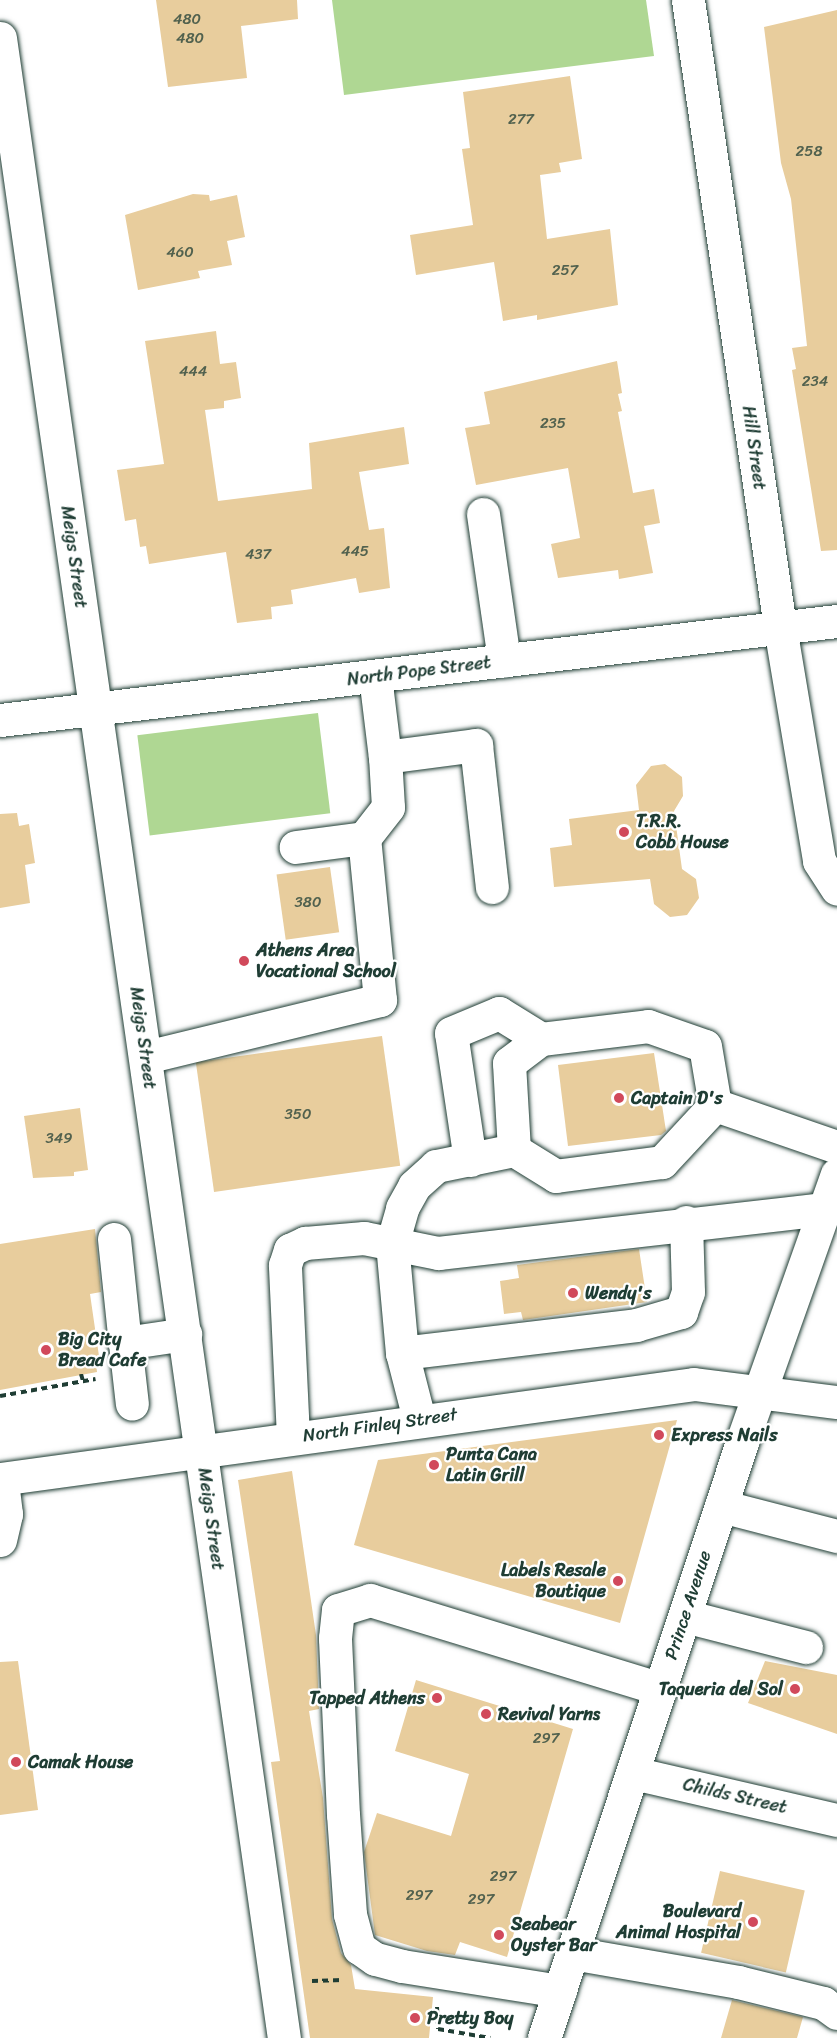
<!DOCTYPE html>
<html>
<head>
<meta charset="utf-8">
<style>
  body { margin:0 }
  #map { position:relative; width:837px; height:2038px; overflow:hidden; background:#fff; font-family:Sriracha,sans-serif }
  div>[style] { position:absolute }
  [style*='--x'] { left:calc(var(--x)*1px); top:calc(var(--y)*1px); width:calc(var(--w)*1px); rotate:calc(var(--a)*1deg) }
  .green>* { inset:0; background:#afd793; transform-origin:0 0 }
  .building>* { inset:0; background:#e8cd9d; transform-origin:0 0 }
  .path>* { height:4px; margin-top:-2px; transform-origin:0; background:repeating-linear-gradient(90deg,#1f3d34 0 6px,transparent 0 10.5px) }
  .roads { filter:drop-shadow(0 0 2px #1f3d34) drop-shadow(0 0 2px #1f3d34) }
  .minor>* { height:33px; margin:-16.5px; padding:0 16.5px; transform-origin:16.5px; border-radius:16.5px; background:#fff }
  .major>* { height:33px; margin:-16.5px; padding:0 16.5px; transform-origin:16.5px; border-radius:16.5px; background:#fff }
  .dots>* { width:16px; height:16px; translate:-50% -50%; box-sizing:border-box; border:3px solid #fff; border-radius:50% }
  span { translate:-50% -50%; white-space:nowrap; text-align:center; line-height:1.15; -webkit-text-stroke:4.5px #fff; paint-order:stroke }
  .number-label { font-size:15px; color:#51614e }
  .number-label span { -webkit-text-stroke-width:0 }
  .street-label { font-size:18px; color:#1f3d34 }
  .poi-label { font-size:18px; color:#1f3d34; font-weight:700 }
  .left { translate:0 -50%; text-align:left }
  .right { translate:-100% -50%; text-align:right }
</style>
</head>
<body>
<div id="map">
  <div class="green">
    <i style="clip-path:polygon(332px 0,646px 0,654px 56px,344px 95px)"></i>
    <i style="left:318px;top:713px;width:101px;height:182px;rotate:83deg"></i>
  </div>
  <div class="building">
    <i style="clip-path:polygon(156px 0,297px 0,298px 19px,241px 26px,247px 78px,168px 87px)"></i>
    <i style="clip-path:polygon(837px 10px,837px 550px,821px 551px,792px 370px,796px 369px,792px 348px,807px 346px,791px 199px,781px 163px,764px 27px)"></i>
    <i style="clip-path:polygon(570px 76px,582px 159px,559px 163px,561px 172px,540px 175px,547px 239px,610px 229px,618px 305px,537px 320px,537px 315px,503px 321px,494px 262px,416px 275px,410px 235px,473px 225px,462px 149px,470px 148px,463px 92px)"></i>
    <i style="clip-path:polygon(193px 194px,209px 195px,210px 201px,237px 195px,245px 237px,227px 241px,232px 265px,198px 271px,200px 278px,138px 290px,125px 215px)"></i>
    <i style="clip-path:polygon(216px 331px,220px 364px,236px 362px,241px 398px,224px 401px,224px 408px,205px 410px,218px 501px,312px 489px,309px 443px,404px 427px,409px 464px,359px 472px,369px 530px,384px 528px,390px 588px,359px 593px,356px 578px,291px 590px,293px 604px,271px 607px,272px 619px,237px 623px,226px 552px,149px 564px,146px 546px,140px 547px,136px 519px,125px 521px,117px 470px,164px 464px,145px 341px)"></i>
    <i style="clip-path:polygon(617px 361px,622px 393px,618px 394px,622px 411px,618px 412px,633px 493px,654px 489px,660px 523px,644px 526px,653px 573px,619px 579px,618px 570px,558px 578px,551px 544px,580px 538px,568px 468px,476px 485px,465px 428px,490px 424px,484px 392px)"></i>
    <i style="clip-path:polygon(665px 764px,682px 777px,683px 796px,674px 811px,682px 869px,696px 879px,699px 898px,687px 915px,670px 917px,654px 904px,650px 879px,554px 887px,550px 848px,572px 845px,569px 819px,639px 810px,636px 785px,651px 766px)"></i>
    <i style="clip-path:polygon(17px 813px,19px 826px,29px 824px,35px 863px,25px 865px,30px 903px,0 908px,0 814px)"></i>
    <i style="left:330px;top:867px;width:66px;height:54px;rotate:82deg"></i>
    <i style="left:382px;top:1036px;width:131px;height:188px;rotate:82deg"></i>
    <i style="clip-path:polygon(654px 1053px,666px 1131px,661px 1135px,568px 1146px,558px 1065px)"></i>
    <i style="clip-path:polygon(80px 1108px,88px 1170px,74px 1172px,74px 1176px,33px 1178px,24px 1116px)"></i>
    <i style="clip-path:polygon(95px 1229px,101px 1292px,90px 1294px,100px 1363px,96px 1363px,97px 1372px,0 1390px,0 1244px)"></i>
    <i style="clip-path:polygon(639px 1249px,647px 1302px,523px 1320px,521px 1312px,504px 1314px,500px 1281px,519px 1278px,517px 1265px)"></i>
    <i style="clip-path:polygon(677px 1420px,620px 1623px,354px 1545px,378px 1460px)"></i>
    <i style="clip-path:polygon(292px 1471px,316px 1635px,319px 1709px,309px 1711px,323px 1798px,332px 1919px,341px 1953px,351px 1965px,355px 1989px,433px 1997px,429px 2038px,310px 2038px,271px 1762px,280px 1761px,238px 1480px)"></i>
    <i style="clip-path:polygon(18px 1661px,38px 1810px,0 1815px,0 1662px)"></i>
    <i style="clip-path:polygon(765px 1661px,837px 1675px,837px 1734px,748px 1703px)"></i>
    <i style="clip-path:polygon(416px 1680px,573px 1729px,507px 1957px,460px 1942px,455px 1955px,427px 1951px,375px 1935px,364px 1852px,377px 1813px,451px 1836px,469px 1774px,395px 1751px)"></i>
    <i style="left:720px;top:1871px;width:87px;height:84px;rotate:13deg"></i>
    <i style="clip-path:polygon(732px 2000px,803px 2017px,797px 2038px,721px 2038px)"></i>
  </div>
  <div class="path">
    <i style="--x:81;--y:1374;--w:7;--a:74"></i>
    <i style="--x:0;--y:1396;--w:97;--a:-10.1"></i>
    <i style="--x:312;--y:1981;--w:31;--a:-2"></i>
    <i style="--x:437;--y:2007;--w:22;--a:87"></i>
    <i style="--x:438;--y:2029;--w:53;--a:9.8"></i>
  </div>
  <div class="roads">
    <div class="minor">
      <i style="--x:688;--y:0;--w:634;--a:81.65"></i>
      <i style="--x:780;--y:627;--w:237;--a:80.5"></i>
      <i style="--x:819;--y:861;--w:33;--a:57"></i>
      <i style="--x:0;--y:38;--w:2020;--a:81.92"></i>
      <i style="--x:483;--y:514;--w:148;--a:81.8"></i>
      <i style="--x:375;--y:676;--w:82;--a:83"></i>
      <i style="--x:0;--y:720;--w:843;--a:-6.75"></i>
      <i style="--x:364;--y:838;--w:39;--a:-52"></i>
      <i style="--x:388;--y:807;--w:50;--a:-93.4"></i>
      <i style="--x:385;--y:757;--w:92;--a:-7.5"></i>
      <i style="--x:476;--y:745;--w:143;--a:83.6"></i>
      <i style="--x:648;--y:1026;--w:60;--a:19.3"></i>
      <i style="--x:705;--y:1046;--w:60;--a:80.4"></i>
      <i style="--x:715;--y:1105;--w:78;--a:132.9"></i>
      <i style="--x:662;--y:1162;--w:107;--a:172.5"></i>
      <i style="--x:556;--y:1176;--w:49;--a:-148.2"></i>
      <i style="--x:514;--y:1150;--w:87;--a:-93.3"></i>
      <i style="--x:509;--y:1063;--w:40;--a:-37"></i>
      <i style="--x:541;--y:1039;--w:108;--a:-6.9"></i>
      <i style="--x:146;--y:1057;--w:241;--a:-13.7"></i>
      <i style="--x:380;--y:1000;--w:163;--a:-95.6"></i>
      <i style="--x:364;--y:838;--w:69;--a:172.5"></i>
      <i style="--x:715;--y:1105;--w:129;--a:19"></i>
      <i style="--x:470;--y:1160;--w:128;--a:-98.5"></i>
      <i style="--x:451;--y:1033;--w:52;--a:-22.6"></i>
      <i style="--x:499;--y:1013;--w:49;--a:31.8"></i>
      <i style="--x:114;--y:1239;--w:105;--a:84"></i>
      <i style="--x:125;--y:1343;--w:61;--a:-8.5"></i>
      <i style="--x:125;--y:1343;--w:61;--a:83.5"></i>
      <i style="--x:402;--y:1353;--w:236;--a:-6.8"></i>
      <i style="--x:636;--y:1325;--w:47;--a:-16.1"></i>
      <i style="--x:681;--y:1312;--w:21;--a:-71"></i>
      <i style="--x:688;--y:1292;--w:70;--a:-91.6"></i>
      <i style="--x:419;--y:1419;--w:68;--a:-104.4"></i>
      <i style="--x:402;--y:1353;--w:109;--a:-95.2"></i>
      <i style="--x:392;--y:1244;--w:37;--a:-74"></i>
      <i style="--x:402;--y:1208;--w:25;--a:-61"></i>
      <i style="--x:414;--y:1186;--w:30;--a:-42"></i>
      <i style="--x:436;--y:1166;--w:80;--a:-11.6"></i>
      <i style="--x:293;--y:1437;--w:172;--a:-92.7"></i>
      <i style="--x:285;--y:1265;--w:16;--a:-72"></i>
      <i style="--x:290;--y:1250;--w:17;--a:-25"></i>
      <i style="--x:305;--y:1243;--w:59;--a:-4.8"></i>
      <i style="--x:364;--y:1238;--w:76;--a:11.5"></i>
      <i style="--x:438;--y:1253;--w:389;--a:-6.5"></i>
      <i style="--x:0;--y:1479;--w:700;--a:-7.79"></i>
      <i style="--x:694;--y:1384;--w:144;--a:7.2"></i>
      <i style="--x:721;--y:1506;--w:120;--a:14.5"></i>
      <i style="--x:0;--y:1540;--w:27;--a:-77"></i>
      <i style="--x:6;--y:1514;--w:35;--a:-97"></i>
      <i style="--x:685;--y:1616;--w:125;--a:14.4"></i>
      <i style="--x:633;--y:1773;--w:209;--a:13"></i>
      <i style="--x:572;--y:1953;--w:169;--a:9.9"></i>
      <i style="--x:738;--y:1982;--w:88;--a:13.9"></i>
      <i style="--x:823;--y:2003;--w:17;--a:36"></i>
      <i style="--x:560;--y:1991;--w:160;--a:-171"></i>
      <i style="--x:402;--y:1966;--w:28;--a:-165"></i>
      <i style="--x:375;--y:1959;--w:19;--a:-145"></i>
      <i style="--x:359;--y:1948;--w:35;--a:-105"></i>
      <i style="--x:350;--y:1914;--w:99;--a:-94"></i>
      <i style="--x:343;--y:1815;--w:177;--a:-92.6"></i>
      <i style="--x:335;--y:1638;--w:28;--a:-84"></i>
      <i style="--x:338;--y:1610;--w:34;--a:-17"></i>
      <i style="--x:370;--y:1600;--w:304;--a:17"></i>
    </div>
    <div class="major">
      <i style="--x:544;--y:2038;--w:628;--a:-71.62"></i>
      <i style="--x:742;--y:1442;--w:284;--a:-70.5"></i>
    </div>
  </div>
  <div class="dots">
    <i style="left:624px;top:832px;background:#d1495b"></i>
    <i style="left:244px;top:961px;background:#d1495b"></i>
    <i style="left:619px;top:1098px;background:#d1495b"></i>
    <i style="left:573px;top:1293px;background:#d1495b"></i>
    <i style="left:46px;top:1350px;background:#d1495b"></i>
    <i style="left:659px;top:1435px;background:#d1495b"></i>
    <i style="left:434px;top:1465px;background:#d1495b"></i>
    <i style="left:618px;top:1581px;background:#d1495b"></i>
    <i style="left:795px;top:1689px;background:#d1495b"></i>
    <i style="left:437px;top:1698px;background:#d1495b"></i>
    <i style="left:486px;top:1714px;background:#d1495b"></i>
    <i style="left:16px;top:1762px;background:#d1495b"></i>
    <i style="left:753px;top:1922px;background:#d1495b"></i>
    <i style="left:499px;top:1935px;background:#d1495b"></i>
    <i style="left:415px;top:2018px;background:#d1495b"></i>
  </div>
  <div class="number-label">
    <span style="left:187px;top:20px">480</span>
    <span style="left:190px;top:39px">480</span>
    <span style="left:521px;top:120px">277</span>
    <span style="left:809px;top:152px">258</span>
    <span style="left:180px;top:253px">460</span>
    <span style="left:565px;top:271px">257</span>
    <span style="left:193px;top:372px">444</span>
    <span style="left:815px;top:382px">234</span>
    <span style="left:553px;top:424px">235</span>
    <span style="left:355px;top:552px">445</span>
    <span style="left:258px;top:555px">437</span>
    <span style="left:308px;top:903px">380</span>
    <span style="left:298px;top:1115px">350</span>
    <span style="left:59px;top:1139px">349</span>
    <span style="left:546px;top:1739px">297</span>
    <span style="left:503px;top:1877px">297</span>
    <span style="left:419px;top:1896px">297</span>
    <span style="left:481px;top:1900px">297</span>
  </div>
  <div class="street-label">
    <span style="left:754px;top:448px;rotate:82deg">Hill Street</span>
    <span style="left:74px;top:557px;rotate:82deg">Meigs Street</span>
    <span style="left:419px;top:671px;rotate:-7deg">North Pope Street</span>
    <span style="left:143px;top:1038px;rotate:82deg">Meigs Street</span>
    <span style="left:380px;top:1425px;rotate:-8deg">North Finley Street</span>
    <span style="left:211px;top:1519px;rotate:82deg">Meigs Street</span>
    <span style="left:688px;top:1605px;rotate:-72deg">Prince Avenue</span>
    <span style="left:735px;top:1796px;rotate:13deg">Childs Street</span>
  </div>
  <div class="poi-label">
    <span class="left" style="left:636px;top:832px">T.R.R.<br>Cobb House</span>
    <span class="left" style="left:256px;top:961px">Athens Area<br>Vocational School</span>
    <span class="left" style="left:631px;top:1098px">Captain D's</span>
    <span class="left" style="left:585px;top:1293px">Wendy's</span>
    <span class="left" style="left:58px;top:1350px">Big City<br>Bread Cafe</span>
    <span class="left" style="left:671px;top:1435px">Express Nails</span>
    <span class="left" style="left:446px;top:1465px">Punta Cana<br>Latin Grill</span>
    <span class="right" style="left:606px;top:1581px">Labels Resale<br>Boutique</span>
    <span class="right" style="left:783px;top:1689px">Taqueria del Sol</span>
    <span class="right" style="left:425px;top:1698px">Tapped Athens</span>
    <span class="left" style="left:498px;top:1714px">Revival Yarns</span>
    <span class="left" style="left:28px;top:1762px">Camak House</span>
    <span class="right" style="left:741px;top:1922px">Boulevard<br>Animal Hospital</span>
    <span class="left" style="left:511px;top:1935px">Seabear<br>Oyster Bar</span>
    <span class="left" style="left:427px;top:2018px">Pretty Boy</span>
  </div>
</div>
</body>
</html>
